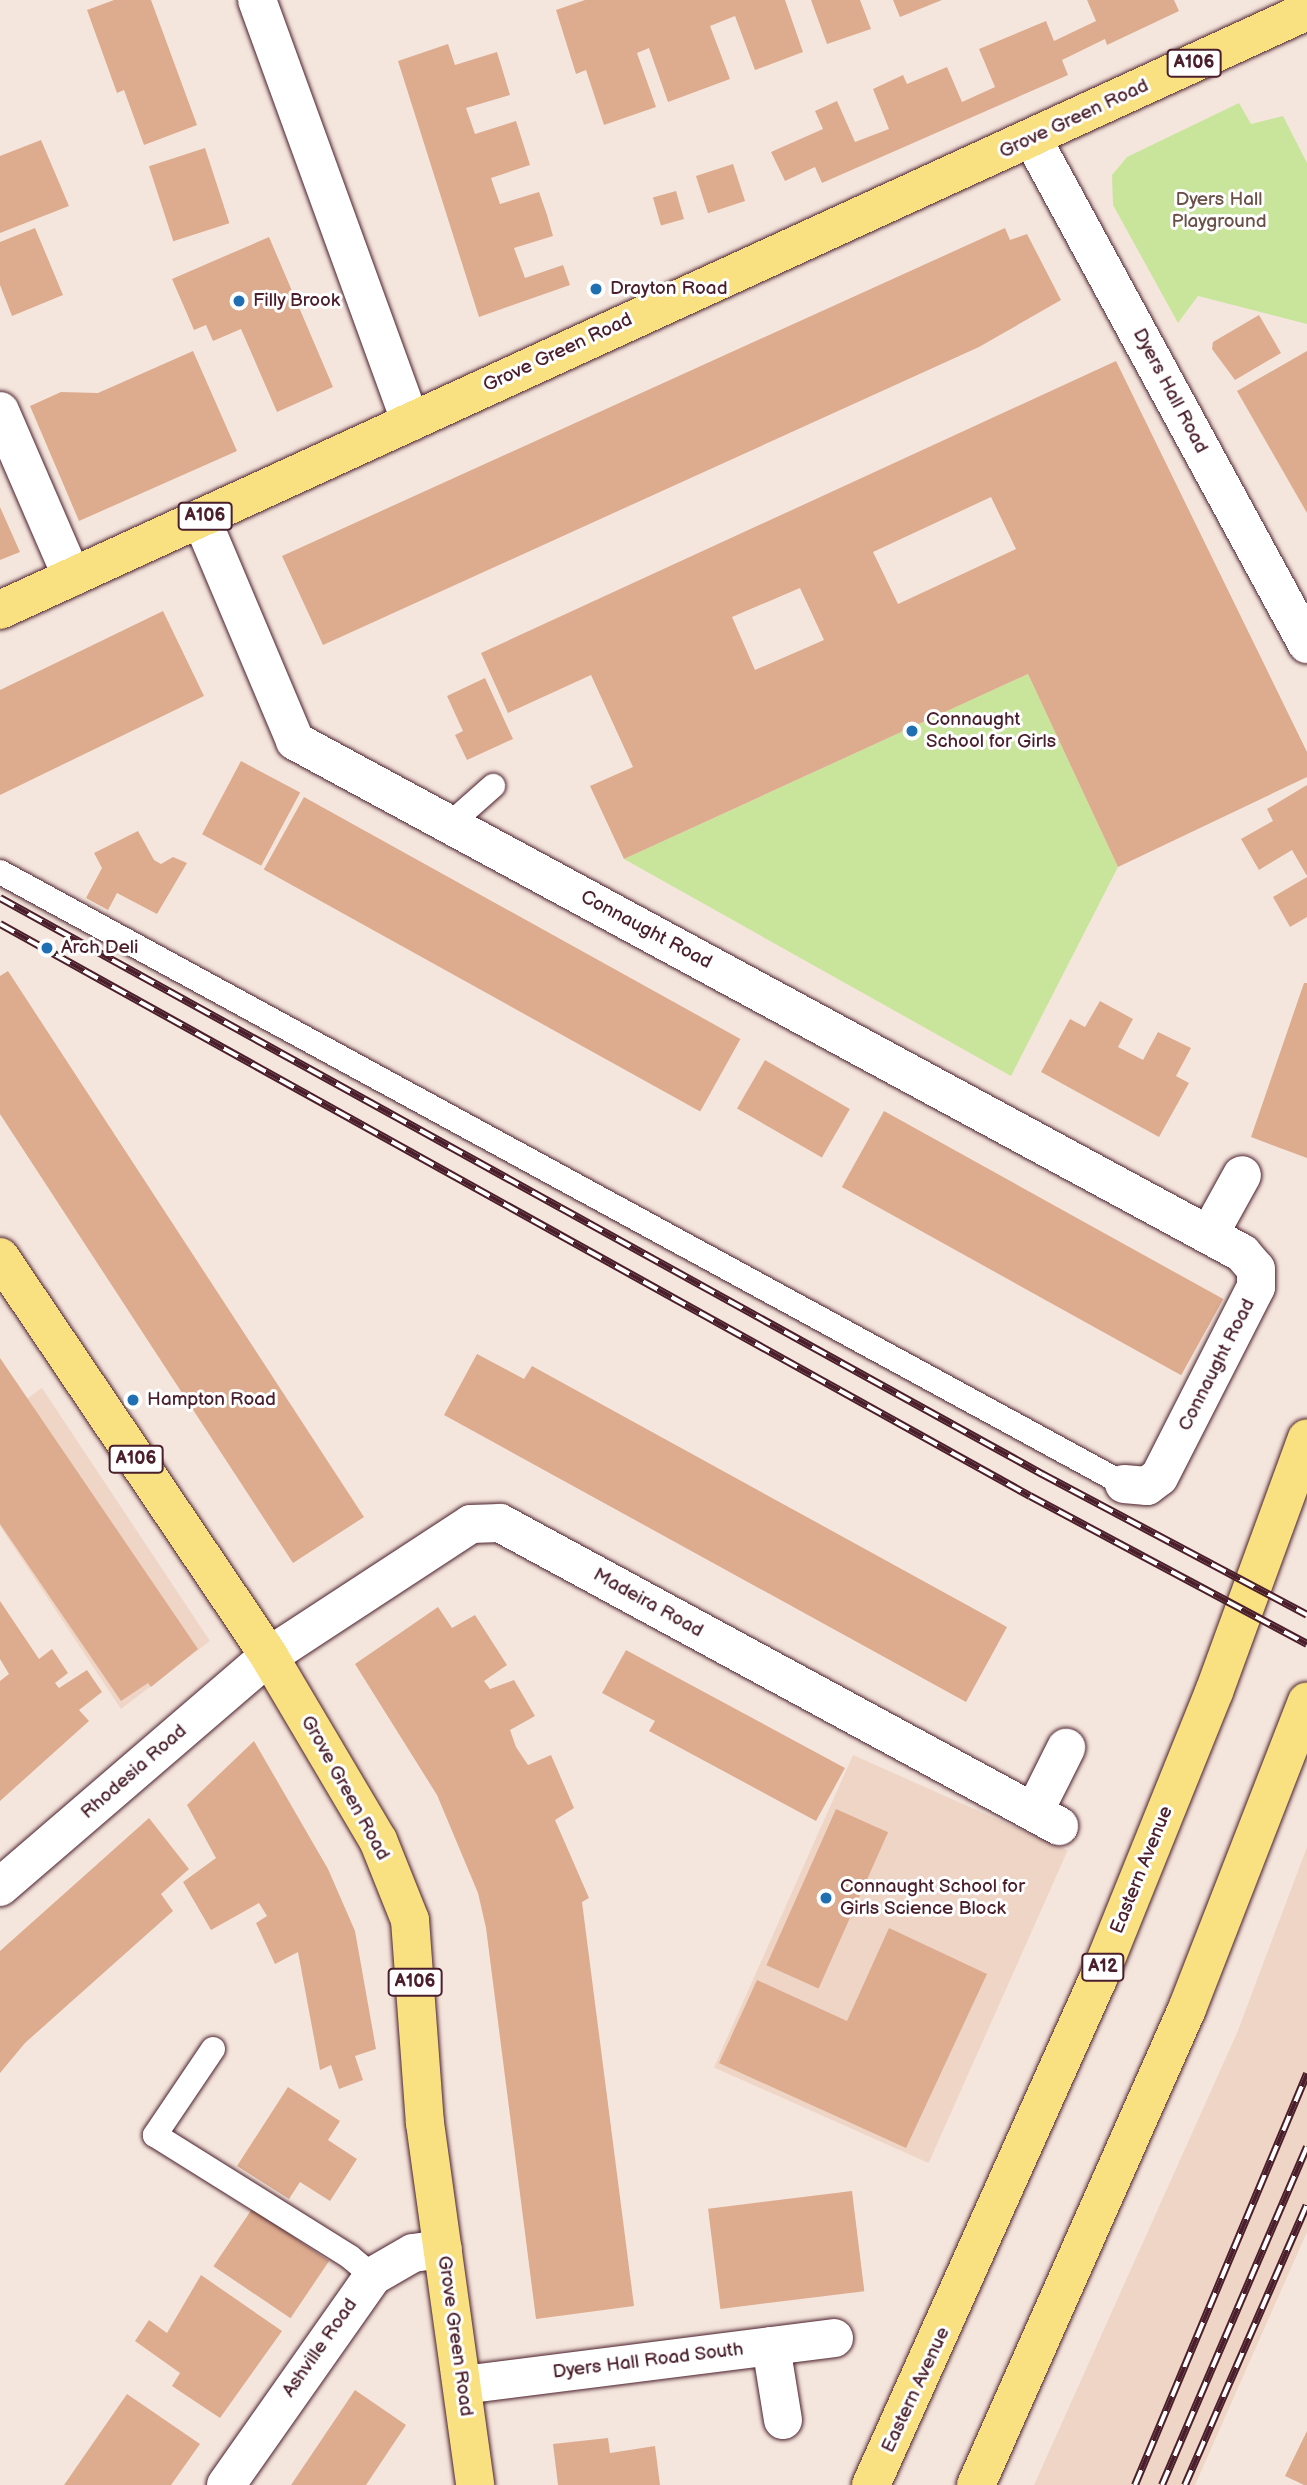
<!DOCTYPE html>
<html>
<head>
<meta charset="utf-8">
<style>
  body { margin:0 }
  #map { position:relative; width:1307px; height:2485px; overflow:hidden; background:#f5e6dd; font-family:"Balsamiq Sans",sans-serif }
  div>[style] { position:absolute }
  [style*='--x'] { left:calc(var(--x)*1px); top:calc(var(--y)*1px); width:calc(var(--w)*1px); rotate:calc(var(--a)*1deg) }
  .built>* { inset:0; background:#eed5c6; transform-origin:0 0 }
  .green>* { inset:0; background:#c9e59c }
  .building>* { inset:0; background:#ddac8f; transform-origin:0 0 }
  .roads { filter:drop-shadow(0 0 2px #4a1f2b) drop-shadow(0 0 2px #4a1f2b) }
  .service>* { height:24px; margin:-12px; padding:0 12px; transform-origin:12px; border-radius:12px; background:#fff }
  .minor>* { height:38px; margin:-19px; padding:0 19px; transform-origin:19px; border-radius:19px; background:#fff }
  .primary>* { height:38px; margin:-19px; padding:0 19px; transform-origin:19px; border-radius:19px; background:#f9e181 }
  .trunk>* { height:38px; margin:-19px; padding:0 19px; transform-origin:19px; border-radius:19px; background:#f9e181 }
  .rail>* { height:8px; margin-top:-4px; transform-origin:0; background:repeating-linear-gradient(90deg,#fff 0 16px,#4a1f2b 0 32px); box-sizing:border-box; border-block:2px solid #4a1f2b }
  .dots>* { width:19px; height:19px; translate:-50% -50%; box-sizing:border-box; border:4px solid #fff; border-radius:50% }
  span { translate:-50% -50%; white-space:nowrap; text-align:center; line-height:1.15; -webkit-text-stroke:6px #fff; paint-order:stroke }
  .shield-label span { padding:2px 5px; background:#fff; border:2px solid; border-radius:5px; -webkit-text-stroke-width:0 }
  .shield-label { font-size:18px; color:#4a1f2b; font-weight:700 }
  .street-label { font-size:19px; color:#4a1f2b }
  .park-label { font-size:19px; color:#6a5047 }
  .poi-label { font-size:19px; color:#4a1f2b }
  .left { translate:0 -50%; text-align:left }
</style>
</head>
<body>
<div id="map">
  <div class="built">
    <i style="clip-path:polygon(42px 1388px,210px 1641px,121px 1709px,0 1526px,0 1418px)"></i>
    <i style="left:853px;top:1755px;width:235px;height:342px;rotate:24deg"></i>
    <i style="clip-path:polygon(1307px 1847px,1307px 2232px,1195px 2485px,1034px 2485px,1237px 2033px)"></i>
  </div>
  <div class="green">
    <i style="clip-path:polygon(1239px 103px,1251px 124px,1283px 116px,1307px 163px,1307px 324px,1198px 296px,1178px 323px,1113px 205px,1112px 175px,1127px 157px)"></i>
    <i style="clip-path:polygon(1028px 674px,1118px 867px,1011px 1076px,624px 859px)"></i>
  </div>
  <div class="building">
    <i style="clip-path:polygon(114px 0,151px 0,197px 125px,144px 145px,124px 90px,117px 93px,87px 10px)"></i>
    <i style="clip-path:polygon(585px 0,785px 0,803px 52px,755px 70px,735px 16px,710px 26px,730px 79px,668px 102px,649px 48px,637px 53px,656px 107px,604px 125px,586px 70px,576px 74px,556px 10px)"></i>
    <i style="clip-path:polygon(811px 0,860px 0,871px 29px,827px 44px)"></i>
    <i style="clip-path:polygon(893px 0,942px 0,900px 17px)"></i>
    <i style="clip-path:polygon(1087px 0,1174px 0,1179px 11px,1107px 45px,1105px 39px,1062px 60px,1068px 75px,822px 183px,815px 167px,785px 181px,771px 152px,823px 129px,815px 111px,837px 101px,855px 142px,889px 129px,873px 89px,903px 75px,907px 84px,947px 67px,962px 102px,995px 87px,979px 49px,1046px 21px,1054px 41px,1096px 21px)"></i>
    <i style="clip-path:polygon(448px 44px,455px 65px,497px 52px,510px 95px,466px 108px,475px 134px,516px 121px,530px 165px,491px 178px,500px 204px,539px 192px,547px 215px,553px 236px,514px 248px,525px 278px,563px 265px,570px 285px,479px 317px,398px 61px)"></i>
    <i style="clip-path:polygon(41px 140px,69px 206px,0 233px,0 156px)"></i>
    <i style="left:205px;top:148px;width:79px;height:59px;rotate:72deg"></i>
    <i style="left:733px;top:164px;width:39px;height:39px;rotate:72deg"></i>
    <i style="left:676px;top:191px;width:29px;height:24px;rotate:74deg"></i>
    <i style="clip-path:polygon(35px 228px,63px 295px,12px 316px,0 285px,0 242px)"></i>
    <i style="clip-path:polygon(1005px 228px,1010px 240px,1027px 234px,1061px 300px,979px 347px,323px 645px,282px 556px)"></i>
    <i style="clip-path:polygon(269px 237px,333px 387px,277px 412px,241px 329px,213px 341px,206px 325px,194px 330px,172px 279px)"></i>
    <i style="clip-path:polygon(1259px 315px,1281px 353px,1235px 380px,1212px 349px,1213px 342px)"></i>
    <i style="clip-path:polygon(193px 351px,237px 451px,79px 521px,30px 406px,61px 392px,98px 393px)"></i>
    <i style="clip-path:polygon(1307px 351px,1307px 513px,1237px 391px)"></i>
    <i style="clip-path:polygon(evenodd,1116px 361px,1307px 752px,1307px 777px,1118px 867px,1028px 674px,624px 859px,590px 786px,633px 767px,591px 675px,508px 713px,481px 653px,1116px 361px,991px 497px,1016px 549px,898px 604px,873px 552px,991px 497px,1116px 361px,800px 588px,824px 640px,755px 670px,732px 617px,800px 588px)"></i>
    <i style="clip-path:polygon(0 507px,20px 552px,0 560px)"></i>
    <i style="clip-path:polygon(163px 611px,204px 696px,0 795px,0 690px)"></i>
    <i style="clip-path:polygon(485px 678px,513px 739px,467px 760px,455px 735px,463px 731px,447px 696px)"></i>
    <i style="left:241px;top:761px;width:67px;height:83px;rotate:28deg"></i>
    <i style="clip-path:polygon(1307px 785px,1307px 876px,1292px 850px,1259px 870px,1241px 839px,1273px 821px,1267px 809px)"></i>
    <i style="left:304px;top:797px;width:499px;height:83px;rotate:29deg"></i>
    <i style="clip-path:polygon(138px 831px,154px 860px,161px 864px,173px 857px,187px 863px,157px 914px,117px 893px,108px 910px,86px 898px,102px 868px,94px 853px)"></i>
    <i style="clip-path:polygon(1307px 877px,1307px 917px,1290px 927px,1273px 897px)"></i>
    <i style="clip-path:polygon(8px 971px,364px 1517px,293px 1563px,0 1114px,0 976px)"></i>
    <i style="clip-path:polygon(1304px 983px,1307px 983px,1307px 1158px,1251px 1137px)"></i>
    <i style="clip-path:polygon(1100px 1001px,1133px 1019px,1118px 1047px,1143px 1060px,1158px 1032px,1191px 1048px,1176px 1076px,1189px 1083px,1159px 1137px,1041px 1072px,1070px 1019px,1085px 1027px)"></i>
    <i style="left:765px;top:1060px;width:98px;height:56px;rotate:30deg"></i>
    <i style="left:884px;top:1111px;width:388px;height:87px;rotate:29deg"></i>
    <i style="clip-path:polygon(477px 1354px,524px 1379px,532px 1366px,1007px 1627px,966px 1702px,444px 1415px)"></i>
    <i style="clip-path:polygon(0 1358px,198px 1649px,151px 1687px,148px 1683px,121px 1701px,0 1524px)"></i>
    <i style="clip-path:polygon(0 1601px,39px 1659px,52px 1649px,68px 1673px,55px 1683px,59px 1688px,87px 1670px,102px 1692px,79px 1710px,89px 1721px,0 1801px,0 1681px,9px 1674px,0 1659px)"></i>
    <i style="clip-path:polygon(438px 1607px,452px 1628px,475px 1615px,507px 1665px,484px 1681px,490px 1689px,514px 1680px,535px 1716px,510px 1730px,516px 1747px,528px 1765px,551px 1755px,574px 1808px,555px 1820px,589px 1898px,582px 1902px,634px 2306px,536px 2319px,486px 1928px,478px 1893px,437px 1795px,355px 1664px)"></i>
    <i style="clip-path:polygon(626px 1650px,845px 1768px,816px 1821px,649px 1731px,655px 1721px,602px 1693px)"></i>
    <i style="clip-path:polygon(254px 1741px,328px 1869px,355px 1931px,376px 2049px,355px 2056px,363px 2080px,339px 2089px,331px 2065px,320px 2070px,298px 1952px,275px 1964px,256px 1923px,267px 1916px,259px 1903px,211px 1930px,183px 1882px,216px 1858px,187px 1805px)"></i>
    <i style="left:836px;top:1809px;width:57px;height:171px;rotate:24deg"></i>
    <i style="clip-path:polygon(149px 1818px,189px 1869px,161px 1894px,173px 1911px,25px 2043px,0 2073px,0 1951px)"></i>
    <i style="clip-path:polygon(889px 1928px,987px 1974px,906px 2148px,719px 2063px,757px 1980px,847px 2021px)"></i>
    <i style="clip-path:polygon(288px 2087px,340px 2121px,328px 2140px,357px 2159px,330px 2201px,300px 2182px,289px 2199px,237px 2166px)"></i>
    <i style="left:852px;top:2191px;width:101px;height:145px;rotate:83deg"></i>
    <i style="left:252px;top:2209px;width:93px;height:69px;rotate:34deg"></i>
    <i style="clip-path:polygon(201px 2275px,282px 2331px,220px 2418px,172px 2386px,180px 2373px,135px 2341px,149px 2320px,167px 2333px)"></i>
    <i style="clip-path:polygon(355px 2390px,406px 2425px,366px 2485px,291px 2485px)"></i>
    <i style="clip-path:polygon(127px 2394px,200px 2444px,171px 2485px,64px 2485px)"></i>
    <i style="clip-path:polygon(1307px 2431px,1307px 2485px,1304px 2485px,1285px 2476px)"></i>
    <i style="clip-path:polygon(608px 2438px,610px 2453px,655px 2446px,660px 2485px,558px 2485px,553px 2444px)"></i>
  </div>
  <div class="roads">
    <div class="service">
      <i style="--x:449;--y:825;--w:59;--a:-41.6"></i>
      <i style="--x:0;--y:872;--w:1280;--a:28.57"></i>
      <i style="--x:213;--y:2049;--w:104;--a:124"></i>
      <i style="--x:155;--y:2135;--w:230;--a:32"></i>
      <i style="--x:350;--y:2257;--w:30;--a:40"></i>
    </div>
    <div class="minor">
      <i style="--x:257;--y:0;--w:449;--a:70"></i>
      <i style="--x:1032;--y:138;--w:576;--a:61.48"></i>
      <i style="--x:0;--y:411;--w:181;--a:66.6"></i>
      <i style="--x:201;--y:518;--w:242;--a:67.1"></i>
      <i style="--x:295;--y:741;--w:1077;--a:28.4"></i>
      <i style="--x:1242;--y:1253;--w:21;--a:49"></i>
      <i style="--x:1256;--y:1269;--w:18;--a:90"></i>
      <i style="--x:1256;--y:1287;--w:213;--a:117"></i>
      <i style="--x:1159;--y:1477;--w:15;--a:143"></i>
      <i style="--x:1147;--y:1486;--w:23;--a:-175"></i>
      <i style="--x:1210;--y:1233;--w:66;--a:-61.1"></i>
      <i style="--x:1034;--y:1812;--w:72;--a:-63.4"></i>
      <i style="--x:0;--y:1887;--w:355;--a:-40.7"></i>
      <i style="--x:269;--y:1656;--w:241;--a:-33.2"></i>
      <i style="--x:471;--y:1524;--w:29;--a:-2"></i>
      <i style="--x:500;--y:1523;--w:636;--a:28.46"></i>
      <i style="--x:771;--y:2346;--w:75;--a:80.8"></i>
      <i style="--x:463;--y:2385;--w:374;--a:-7.2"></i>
      <i style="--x:226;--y:2485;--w:256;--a:-54.9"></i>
      <i style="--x:373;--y:2276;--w:46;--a:-29.9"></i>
      <i style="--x:413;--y:2253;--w:30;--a:-8"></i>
    </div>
    <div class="primary">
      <i style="--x:0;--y:610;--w:1438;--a:-24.62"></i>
      <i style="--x:0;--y:1257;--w:481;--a:56"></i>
      <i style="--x:269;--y:1656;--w:214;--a:59.4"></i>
      <i style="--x:378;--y:1840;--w:86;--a:68.2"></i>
      <i style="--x:410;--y:1920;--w:204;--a:85.8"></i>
      <i style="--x:425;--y:2123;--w:365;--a:82.1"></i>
    </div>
    <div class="trunk">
      <i style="--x:871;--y:2485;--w:555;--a:-65.84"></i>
      <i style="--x:1098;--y:1979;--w:310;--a:-68"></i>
      <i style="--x:1214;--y:1692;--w:270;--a:-69.9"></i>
      <i style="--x:976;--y:2485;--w:521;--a:-66.09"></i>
      <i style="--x:1187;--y:2009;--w:330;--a:-68.7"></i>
    </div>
  </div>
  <div class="rail">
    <i style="--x:0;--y:898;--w:1191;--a:28.93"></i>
    <i style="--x:1042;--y:1474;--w:300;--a:28"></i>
    <i style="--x:0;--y:924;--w:1178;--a:29.05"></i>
    <i style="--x:1030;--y:1496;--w:314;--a:28.1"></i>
    <i style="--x:1135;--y:2485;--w:446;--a:-67.3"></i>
    <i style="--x:1162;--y:2485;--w:368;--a:-66.8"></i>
    <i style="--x:1185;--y:2485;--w:305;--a:-66.5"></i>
  </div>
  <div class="dots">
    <i style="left:596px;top:289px;background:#1f6fb2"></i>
    <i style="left:239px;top:301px;background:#1f6fb2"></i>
    <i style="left:912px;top:731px;background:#1f6fb2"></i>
    <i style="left:47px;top:948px;background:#1f6fb2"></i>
    <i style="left:133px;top:1400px;background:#1f6fb2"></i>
    <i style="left:826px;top:1898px;background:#1f6fb2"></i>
  </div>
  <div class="shield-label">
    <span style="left:1194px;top:63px">A106</span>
    <span style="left:205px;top:516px">A106</span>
    <span style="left:136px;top:1459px">A106</span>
    <span style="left:1103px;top:1967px">A12</span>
    <span style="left:415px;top:1982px">A106</span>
  </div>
  <div class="street-label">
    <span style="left:1074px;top:119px;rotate:-25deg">Grove Green Road</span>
    <span style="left:558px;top:353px;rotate:-25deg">Grove Green Road</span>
    <span style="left:1170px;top:391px;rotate:62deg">Dyers Hall Road</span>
    <span style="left:646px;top:930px;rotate:28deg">Connaught Road</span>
    <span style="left:1217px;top:1365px;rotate:-63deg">Connaught Road</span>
    <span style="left:648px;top:1603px;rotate:29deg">Madeira Road</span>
    <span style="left:134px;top:1772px;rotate:-41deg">Rhodesia Road</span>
    <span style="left:345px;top:1788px;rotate:61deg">Grove Green Road</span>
    <span style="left:1142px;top:1870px;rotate:-68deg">Eastern Avenue</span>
    <span style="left:455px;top:2336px;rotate:82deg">Grove Green Road</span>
    <span style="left:320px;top:2348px;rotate:-55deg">Ashville Road</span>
    <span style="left:648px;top:2361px;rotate:-7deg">Dyers Hall Road South</span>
    <span style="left:916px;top:2390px;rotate:-65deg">Eastern Avenue</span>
  </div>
  <div class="park-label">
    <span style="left:1219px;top:211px">Dyers Hall<br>Playground</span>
  </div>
  <div class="poi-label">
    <span class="left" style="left:610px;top:289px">Drayton Road</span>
    <span class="left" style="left:253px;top:301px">Filly Brook</span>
    <span class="left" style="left:926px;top:731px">Connaught<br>School for Girls</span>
    <span class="left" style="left:61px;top:948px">Arch Deli</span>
    <span class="left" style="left:147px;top:1400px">Hampton Road</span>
    <span class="left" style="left:840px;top:1898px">Connaught School for<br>Girls Science Block</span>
  </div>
</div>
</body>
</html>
